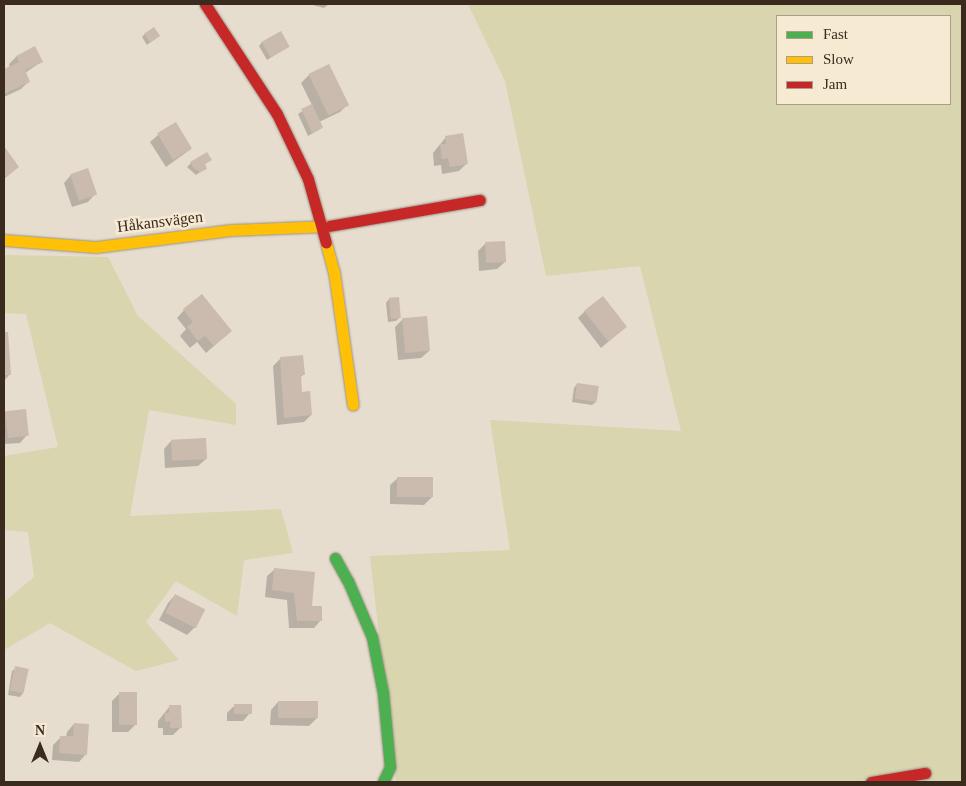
<!DOCTYPE html>
<html>
<head>
<meta charset="utf-8">
<style>
  body { margin:0 }
  #map { position:relative; width:966px; height:786px; overflow:hidden; background:#e6ddce; font-family:"Times New Roman",serif }
  div>[style] { position:absolute }
  [style*='--x'] { left:calc(var(--x)*1px); top:calc(var(--y)*1px); width:calc(var(--w)*1px); rotate:calc(var(--a)*1deg) }
  .green>* { inset:0; background:#d8d5af }
  .shadow>* { inset:0; background:#0003 }
  .building>* { inset:0; background:#cabbae; transform-origin:0 0 }
  .roads { filter:drop-shadow(0 0 1px #9b9286) drop-shadow(0 0 1px #9b9286) }
  .fast>* { height:11px; margin:-5.5px; padding:0 5.5px; transform-origin:5.5px; border-radius:5.5px; background:#4caf50 }
  .slow>* { height:11px; margin:-5.5px; padding:0 5.5px; transform-origin:5.5px; border-radius:5.5px; background:#ffc107 }
  .jam>* { height:11px; margin:-5.5px; padding:0 5.5px; transform-origin:5.5px; border-radius:5.5px; background:#c62828 }
  span { translate:-50% -50%; white-space:nowrap; text-align:center; line-height:1.15; -webkit-text-stroke:5px #f7ead3; paint-order:stroke }
  .street-label { font-size:16px; color:#3b2a1e }
  .frame { position:absolute; inset:0; border:5px solid #3b2a1e; pointer-events:none }
  .legend { position:absolute; left:776px; top:15px; width:175px; height:90px; box-sizing:border-box; background:#f7ead3; border:1px solid #ac9d8b; margin:0; padding:6px 9px; list-style:none; font-size:15px; color:#3b2a1e }
  .legend li { display:flex; align-items:center; gap:10px; height:25px }
  .legend b { width:25px; border:1px solid #ac9d8b }
  .north { position:absolute; left:15px; top:721px; width:50px; height:50px; -webkit-text-stroke:4px #f7ead3; paint-order:stroke; rotate:0deg; font-size:14px; font-weight:700; line-height:20px; text-align:center; color:#3b2a1e }
  .north::after { content:''; display:block; margin:auto; width:18px; height:22px; background:#3b2a1e; clip-path:polygon(50% 0,100% 100%,50% 72%,0 100%) }
</style>
</head>
<body>
<div id="map">
  <div class="green">
    <i style="clip-path:polygon(evenodd,468px 4px,962px 4px,962px 782px,396px 782px,370px 556px,510px 550px,490px 420px,681px 431px,640px 266px,546px 276px,505px 81px,468px 4px,777px 16px,950px 16px,950px 104px,777px 104px,777px 16px)"></i>
    <i style="clip-path:polygon(4px 255px,108px 257px,138px 316px,236px 404px,236px 425px,149px 410px,130px 516px,281px 509px,293px 553px,244px 560px,237px 616px,176px 581px,146px 622px,179px 660px,136px 671px,50px 623px,4px 650px,4px 602px,34px 577px,28px 532px,4px 530px,4px 456px,58px 447px,26px 314px,4px 313px)"></i>
  </div>
  <div class="shadow">
    <i style="clip-path:polygon(309px 4px,329px 4px,324px 8px)"></i>
    <i style="clip-path:polygon(145px 34px,158px 36px,147px 45px,142px 37px)"></i>
    <i style="clip-path:polygon(262px 42px,288px 47px,267px 60px,259px 46px)"></i>
    <i style="clip-path:polygon(35px 48px,41px 62px,25px 73px,29px 81px,21px 89px,4px 97px,4px 71px,10px 68px,9px 64px,16px 57px)"></i>
    <i style="clip-path:polygon(309px 75px,348px 104px,340px 112px,319px 122px,322px 128px,308px 136px,298px 114px,312px 105px,301px 83px)"></i>
    <i style="clip-path:polygon(158px 135px,191px 149px,166px 167px,150px 142px)"></i>
    <i style="clip-path:polygon(446px 137px,466px 164px,459px 171px,442px 174px,441px 165px,434px 166px,433px 153px)"></i>
    <i style="clip-path:polygon(4px 148px,18px 167px,4px 179px)"></i>
    <i style="clip-path:polygon(210px 160px,204px 165px,206px 168px,196px 175px,187px 167px,191px 163px)"></i>
    <i style="clip-path:polygon(71px 175px,95px 194px,88px 202px,72px 207px,64px 183px)"></i>
    <i style="clip-path:polygon(486px 243px,505px 262px,497px 269px,479px 271px,478px 251px)"></i>
    <i style="clip-path:polygon(389px 299px,399px 318px,396px 321px,388px 322px,386px 303px)"></i>
    <i style="clip-path:polygon(184px 310px,231px 331px,206px 353px,197px 342px,190px 348px,180px 336px,186px 329px,177px 318px)"></i>
    <i style="clip-path:polygon(585px 311px,626px 327px,601px 348px,578px 318px)"></i>
    <i style="clip-path:polygon(403px 319px,429px 351px,421px 358px,398px 360px,395px 327px)"></i>
    <i style="clip-path:polygon(4px 333px,7px 333px,10px 374px,4px 381px)"></i>
    <i style="clip-path:polygon(280px 359px,304px 374px,300px 378px,301px 393px,311px 415px,304px 422px,277px 425px,273px 366px)"></i>
    <i style="clip-path:polygon(577px 384px,596px 402px,592px 405px,572px 402px,574px 388px)"></i>
    <i style="clip-path:polygon(6px 412px,27px 435px,20px 443px,4px 444px,4px 414px)"></i>
    <i style="clip-path:polygon(171px 441px,206px 459px,198px 466px,165px 468px,164px 449px)"></i>
    <i style="clip-path:polygon(398px 478px,432px 497px,424px 505px,390px 504px,390px 485px)"></i>
    <i style="clip-path:polygon(275px 569px,321px 620px,314px 628px,289px 628px,287px 600px,265px 597px,267px 576px)"></i>
    <i style="clip-path:polygon(175px 595px,195px 627px,187px 635px,159px 620px,168px 603px)"></i>
    <i style="clip-path:polygon(16px 668px,23px 693px,20px 697px,8px 695px,12px 671px)"></i>
    <i style="clip-path:polygon(119px 694px,136px 724px,128px 732px,112px 732px,112px 701px)"></i>
    <i style="clip-path:polygon(278px 702px,317px 718px,309px 726px,270px 725px,271px 710px)"></i>
    <i style="clip-path:polygon(235px 705px,250px 713px,243px 721px,227px 721px,227px 713px)"></i>
    <i style="clip-path:polygon(170px 706px,180px 728px,173px 735px,163px 735px,163px 728px,158px 728px,158px 721px)"></i>
    <i style="clip-path:polygon(74px 724px,86px 754px,79px 762px,52px 760px,53px 745px,61px 737px,66px 737px,67px 732px)"></i>
  </div>
  <div class="building">
    <i style="left:154px;top:27px;width:11px;height:12px;rotate:56deg"></i>
    <i style="left:281px;top:31px;width:18px;height:22px;rotate:61deg"></i>
    <i style="clip-path:polygon(35px 46px,43px 62px,25px 70px,30px 82px,4px 94px,4px 69px,19px 62px,16px 56px)"></i>
    <i style="left:329px;top:64px;width:46px;height:23px;rotate:64deg"></i>
    <i style="left:312px;top:104px;width:26px;height:12px;rotate:65deg"></i>
    <i style="left:176px;top:122px;width:31px;height:22px;rotate:59deg"></i>
    <i style="clip-path:polygon(463px 133px,468px 164px,450px 167px,448px 158px,442px 159px,440px 144px,446px 144px,445px 136px)"></i>
    <i style="clip-path:polygon(4px 146px,19px 167px,6px 177px,4px 174px)"></i>
    <i style="clip-path:polygon(207px 152px,212px 160px,205px 164px,207px 169px,199px 173px,197px 169px,195px 170px,190px 162px)"></i>
    <i style="left:88px;top:168px;width:28px;height:19px;rotate:71deg"></i>
    <i style="left:505px;top:241px;width:21px;height:20px;rotate:87deg"></i>
    <i style="clip-path:polygon(202px 294px,232px 331px,214px 346px,205px 336px,198px 341px,187px 327px,193px 322px,183px 309px)"></i>
    <i style="left:603px;top:296px;width:39px;height:24px;rotate:52deg"></i>
    <i style="left:399px;top:297px;width:21px;height:10px;rotate:85deg"></i>
    <i style="left:427px;top:316px;width:35px;height:25px;rotate:85deg"></i>
    <i style="clip-path:polygon(4px 332px,8px 332px,11px 375px,4px 375px)"></i>
    <i style="clip-path:polygon(303px 355px,305px 375px,301px 375px,302px 392px,310px 391px,312px 415px,284px 418px,280px 357px)"></i>
    <i style="left:577px;top:383px;width:22px;height:16px;rotate:8deg"></i>
    <i style="left:26px;top:409px;width:27px;height:21px;rotate:84deg"></i>
    <i style="left:206px;top:438px;width:21px;height:35px;rotate:87deg"></i>
    <i style="left:397px;top:477px;width:36px;height:20px"></i>
    <i style="clip-path:polygon(274px 568px,315px 572px,312px 606px,322px 606px,322px 621px,297px 621px,294px 593px,272px 590px)"></i>
    <i style="left:175px;top:594px;width:34px;height:21px;rotate:27deg"></i>
    <i style="left:15px;top:666px;width:14px;height:25px;rotate:12deg"></i>
    <i style="left:119px;top:692px;width:18px;height:33px"></i>
    <i style="left:278px;top:701px;width:40px;height:17px"></i>
    <i style="left:234px;top:704px;width:18px;height:10px"></i>
    <i style="clip-path:polygon(169px 705px,181px 705px,182px 728px,170px 728px,170px 721px,165px 722px,165px 713px,169px 713px)"></i>
    <i style="clip-path:polygon(74px 723px,89px 724px,87px 755px,59px 753px,60px 736px,73px 736px)"></i>
  </div>
  <div class="roads">
    <div class="fast">
      <i style="--x:335;--y:558;--w:26;--a:61"></i>
      <i style="--x:348;--y:581;--w:61;--a:66.8"></i>
      <i style="--x:372;--y:637;--w:57;--a:78.9"></i>
      <i style="--x:383;--y:693;--w:74;--a:84.6"></i>
      <i style="--x:390;--y:767;--w:17;--a:115"></i>
    </div>
    <div class="slow">
      <i style="--x:4;--y:240;--w:92;--a:4.4"></i>
      <i style="--x:96;--y:247;--w:136;--a:-7.2"></i>
      <i style="--x:231;--y:230;--w:98;--a:-2.3"></i>
      <i style="--x:326;--y:243;--w:30;--a:75"></i>
      <i style="--x:334;--y:272;--w:134;--a:81.9"></i>
    </div>
    <div class="jam">
      <i style="--x:205;--y:4;--w:131;--a:56.8"></i>
      <i style="--x:277;--y:114;--w:72;--a:64.5"></i>
      <i style="--x:308;--y:179;--w:66;--a:74.3"></i>
      <i style="--x:329;--y:226;--w:153;--a:-9.8"></i>
      <i style="--x:871;--y:782;--w:55;--a:-9.5"></i>
    </div>
  </div>
  <div class="street-label">
    <span style="left:160px;top:222px;rotate:-7deg">Håkansvägen</span>
  </div>
  <div class="frame"></div>
  <ul class="legend">
  <li><b style="height:6px;background:#4caf50"></b>Fast</li>
  <li><b style="height:6px;background:#ffc107"></b>Slow</li>
  <li><b style="height:6px;background:#c62828"></b>Jam</li>
  </ul>
  <div class="north">N</div>
</div>
</body>
</html>
